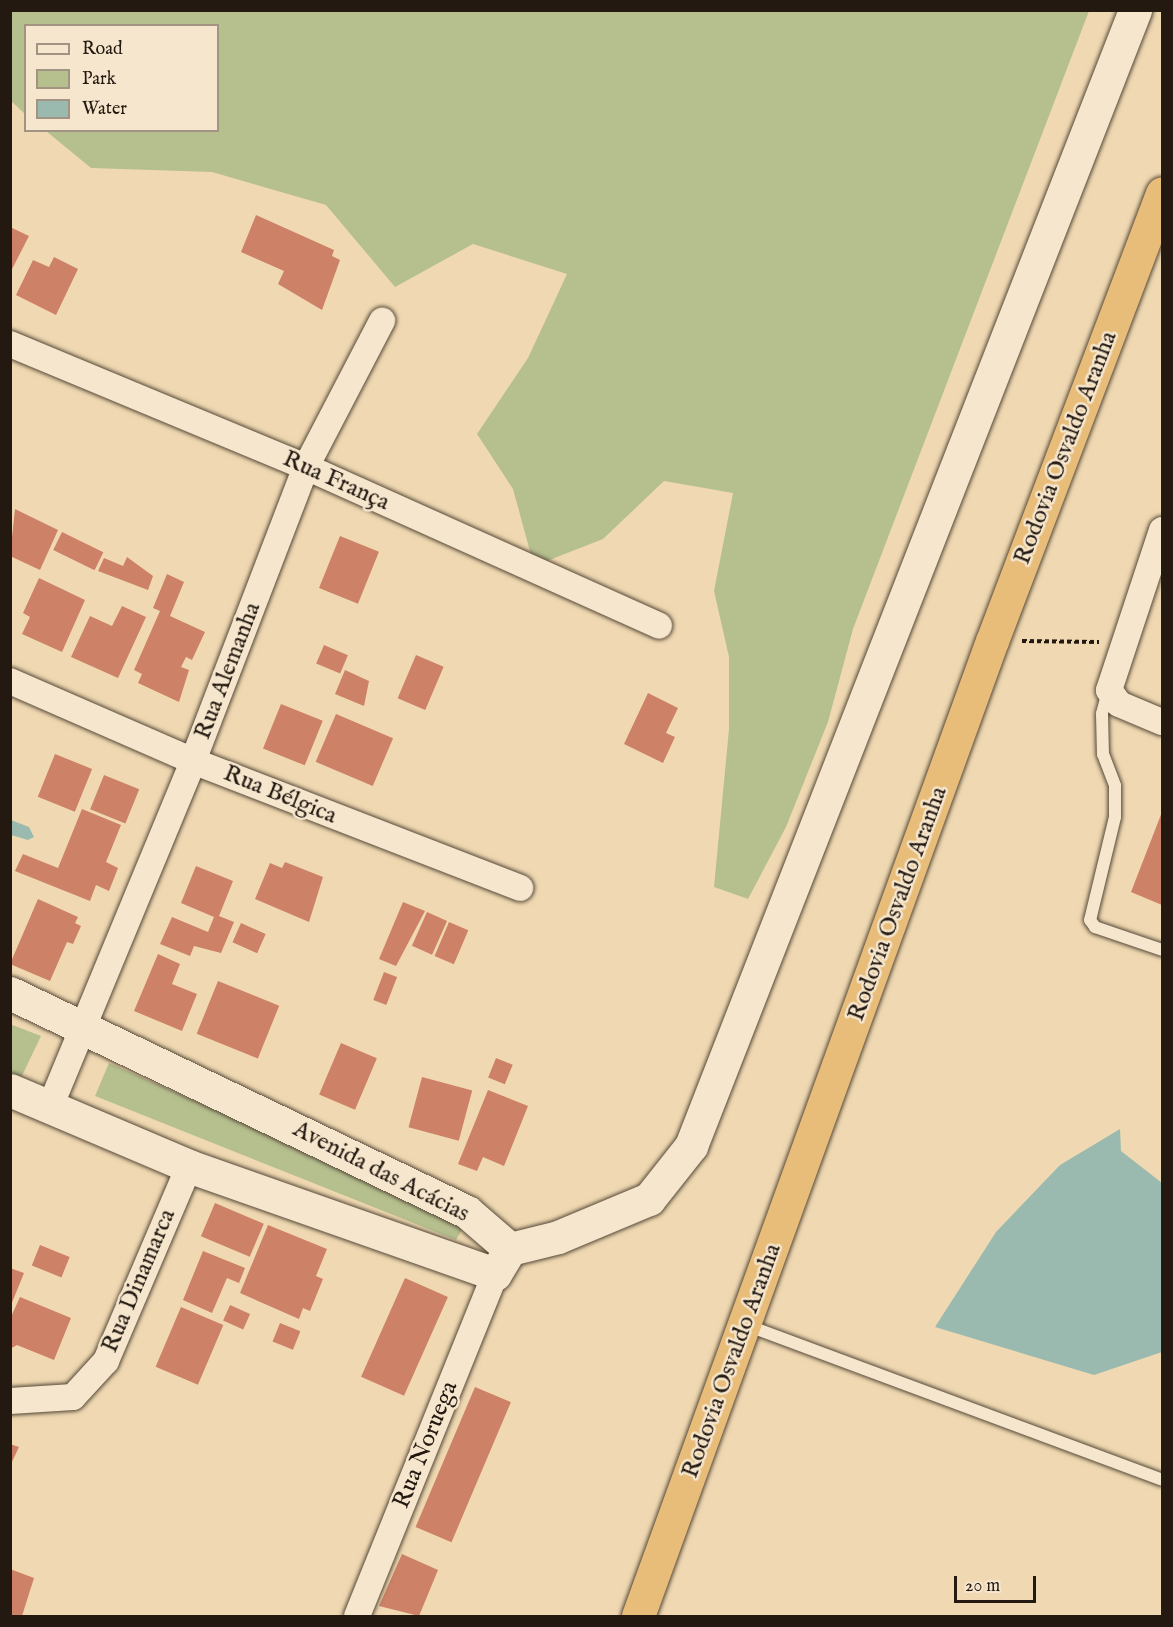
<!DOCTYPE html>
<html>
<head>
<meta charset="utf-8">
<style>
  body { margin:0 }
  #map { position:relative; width:1173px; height:1627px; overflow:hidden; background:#f0d9b2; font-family:"IM FELL English",serif }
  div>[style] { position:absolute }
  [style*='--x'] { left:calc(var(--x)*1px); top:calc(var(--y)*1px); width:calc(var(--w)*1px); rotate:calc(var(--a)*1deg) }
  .green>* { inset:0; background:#b6c08f }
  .water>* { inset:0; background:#9abab0 }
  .building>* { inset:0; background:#cd8167; transform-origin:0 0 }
  .path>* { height:4px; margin-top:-2px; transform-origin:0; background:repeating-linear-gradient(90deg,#231911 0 4.5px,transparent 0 7.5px) }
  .roads { filter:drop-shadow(0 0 2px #564939) drop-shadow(0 0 2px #564939) }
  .lane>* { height:12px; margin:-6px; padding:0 6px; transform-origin:6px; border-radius:6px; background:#f5e6cd }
  .street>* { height:26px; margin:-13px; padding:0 13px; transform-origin:13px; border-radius:13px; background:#f5e6cd }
  .secondary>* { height:33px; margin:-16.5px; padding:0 16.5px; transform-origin:16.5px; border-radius:16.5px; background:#f5e6cd }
  .highway>* { height:33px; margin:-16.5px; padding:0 16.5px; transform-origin:16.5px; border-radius:16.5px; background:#e8bc79 }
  span { translate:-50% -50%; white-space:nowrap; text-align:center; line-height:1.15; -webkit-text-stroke:5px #f5e6cd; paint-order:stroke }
  .street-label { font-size:24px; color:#231911 }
  .frame { position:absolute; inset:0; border:12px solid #231911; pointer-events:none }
  .legend { position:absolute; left:24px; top:24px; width:195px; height:108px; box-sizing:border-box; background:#f5e6cd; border:2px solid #a19482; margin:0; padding:8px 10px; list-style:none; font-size:18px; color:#231911 }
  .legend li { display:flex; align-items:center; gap:12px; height:30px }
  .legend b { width:30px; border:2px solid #a19482 }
  .scale { position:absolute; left:954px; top:1576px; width:82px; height:27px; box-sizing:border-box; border:3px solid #231911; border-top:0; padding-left:8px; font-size:18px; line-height:21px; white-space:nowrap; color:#231911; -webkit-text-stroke:4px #f5e6cd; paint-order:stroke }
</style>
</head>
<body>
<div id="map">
  <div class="green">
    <i style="clip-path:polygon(10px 11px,1089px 11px,853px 629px,828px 722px,786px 827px,748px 899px,714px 887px,729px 729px,729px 657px,714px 591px,733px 493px,664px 481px,603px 539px,534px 566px,513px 489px,477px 434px,528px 358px,567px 274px,473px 244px,395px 287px,326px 205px,212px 172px,91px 168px,46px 131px,218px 130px,218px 26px,26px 26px,25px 114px,11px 101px)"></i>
    <i style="clip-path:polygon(10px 1024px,41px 1036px,20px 1080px,11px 1076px)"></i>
    <i style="clip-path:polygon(109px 1063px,467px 1221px,456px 1240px,95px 1096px)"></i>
  </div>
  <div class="water">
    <i style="clip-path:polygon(11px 820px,29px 827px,34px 837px,28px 840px,11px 835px)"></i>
    <i style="clip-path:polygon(1120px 1129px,1121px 1151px,1162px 1183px,1162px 1352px,1094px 1375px,935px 1327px,996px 1232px,1060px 1165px)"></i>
  </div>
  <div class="building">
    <i style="clip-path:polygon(256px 215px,334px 250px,332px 256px,340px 260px,322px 310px,278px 284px,284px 271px,241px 252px)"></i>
    <i style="clip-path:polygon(10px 227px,29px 236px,10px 273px)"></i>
    <i style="clip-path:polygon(54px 257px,78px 269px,56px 315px,16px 295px,33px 260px,49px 267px)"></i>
    <i style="clip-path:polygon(15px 509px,58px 530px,40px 570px,10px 556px)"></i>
    <i style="left:62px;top:532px;width:46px;height:20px;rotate:26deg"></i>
    <i style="left:340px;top:536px;width:42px;height:56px;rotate:22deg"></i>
    <i style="clip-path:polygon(127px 557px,153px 576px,148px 590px,98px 571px,104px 558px,123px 566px)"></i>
    <i style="clip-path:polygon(167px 574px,184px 582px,170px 616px,205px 632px,192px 660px,186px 657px,181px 667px,189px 670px,179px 702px,138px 683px,142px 674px,134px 670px,160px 611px,153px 608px)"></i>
    <i style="clip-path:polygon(39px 578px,85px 600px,62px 652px,22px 634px,30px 617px,23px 613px)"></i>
    <i style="clip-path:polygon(122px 606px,146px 617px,118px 678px,71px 657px,90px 616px,112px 626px)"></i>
    <i style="left:324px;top:645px;width:26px;height:20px;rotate:23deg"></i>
    <i style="left:416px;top:655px;width:30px;height:47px;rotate:23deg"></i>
    <i style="clip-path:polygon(345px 670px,369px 681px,364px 706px,335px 694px)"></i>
    <i style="clip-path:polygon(648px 693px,678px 708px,666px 733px,675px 737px,663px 763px,624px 744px)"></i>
    <i style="left:281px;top:704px;width:45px;height:48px;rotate:22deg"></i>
    <i style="left:336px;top:714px;width:62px;height:52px;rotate:23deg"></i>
    <i style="left:55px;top:754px;width:40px;height:46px;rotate:22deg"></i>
    <i style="left:104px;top:775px;width:38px;height:37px;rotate:22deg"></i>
    <i style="clip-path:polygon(82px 809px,121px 825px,106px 862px,118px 868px,109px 891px,96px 885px,90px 901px,15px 871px,23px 854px,58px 868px)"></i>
    <i style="clip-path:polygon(1162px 812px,1162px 905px,1131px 892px)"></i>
    <i style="clip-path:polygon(285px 862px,323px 877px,309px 922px,255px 899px,270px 863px,282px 868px)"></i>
    <i style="clip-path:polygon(196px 866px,233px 881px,219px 916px,234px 922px,221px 953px,194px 946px,190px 956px,160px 944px,172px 917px,208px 932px,214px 917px,181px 903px)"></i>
    <i style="clip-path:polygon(38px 899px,78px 917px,75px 923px,81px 926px,73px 944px,67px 942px,50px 981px,10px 964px)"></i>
    <i style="clip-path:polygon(403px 902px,425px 911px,396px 966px,379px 959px)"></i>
    <i style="left:427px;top:912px;width:22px;height:37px;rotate:24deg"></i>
    <i style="left:449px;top:922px;width:21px;height:37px;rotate:23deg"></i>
    <i style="left:241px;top:923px;width:27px;height:21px;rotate:24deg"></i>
    <i style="clip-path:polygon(158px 954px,180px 964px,172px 984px,197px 994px,182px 1031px,134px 1011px)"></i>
    <i style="left:384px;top:972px;width:14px;height:30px;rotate:21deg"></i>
    <i style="left:218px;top:981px;width:66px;height:57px;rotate:22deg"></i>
    <i style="left:341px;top:1043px;width:39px;height:56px;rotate:23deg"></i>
    <i style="left:496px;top:1058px;width:18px;height:21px;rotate:22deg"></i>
    <i style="left:422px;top:1077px;width:52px;height:52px;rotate:15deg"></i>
    <i style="clip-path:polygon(488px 1090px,528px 1106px,504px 1166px,483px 1157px,477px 1171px,458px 1164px)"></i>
    <i style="left:215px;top:1203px;width:53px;height:36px;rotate:23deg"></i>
    <i style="clip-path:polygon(268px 1225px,327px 1249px,316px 1276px,323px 1279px,310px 1311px,303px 1308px,299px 1319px,240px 1293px)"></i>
    <i style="left:40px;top:1245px;width:32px;height:22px;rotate:22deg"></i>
    <i style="clip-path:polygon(203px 1251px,245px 1268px,239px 1283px,227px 1278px,212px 1313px,183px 1300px)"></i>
    <i style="clip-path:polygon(10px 1268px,24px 1273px,11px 1305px,10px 1305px)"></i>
    <i style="left:405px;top:1278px;width:47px;height:108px;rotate:24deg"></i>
    <i style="clip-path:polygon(20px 1297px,71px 1318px,54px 1360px,17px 1345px,10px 1349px,10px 1319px)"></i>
    <i style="left:230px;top:1305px;width:22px;height:17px;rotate:24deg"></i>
    <i style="left:181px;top:1307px;width:46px;height:65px;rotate:23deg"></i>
    <i style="left:280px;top:1323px;width:22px;height:20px;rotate:22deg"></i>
    <i style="left:475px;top:1387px;width:39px;height:152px;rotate:23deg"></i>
    <i style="clip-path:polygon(10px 1444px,19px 1447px,10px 1466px)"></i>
    <i style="clip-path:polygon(402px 1554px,438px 1570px,419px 1616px,379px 1606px)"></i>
    <i style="clip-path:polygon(10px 1569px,34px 1578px,22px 1616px,10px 1616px)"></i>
  </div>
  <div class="path">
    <i style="--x:1022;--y:641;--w:77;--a:0.7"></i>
  </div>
  <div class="roads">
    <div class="lane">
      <i style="--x:1108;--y:691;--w:24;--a:105"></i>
      <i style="--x:1102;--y:714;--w:40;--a:88.6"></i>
      <i style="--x:1103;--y:754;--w:34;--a:69"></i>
      <i style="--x:1115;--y:786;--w:31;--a:90"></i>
      <i style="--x:1115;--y:817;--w:106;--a:103.6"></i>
      <i style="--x:1090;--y:920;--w:9;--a:54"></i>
      <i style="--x:1095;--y:927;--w:71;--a:18.9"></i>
      <i style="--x:746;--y:1325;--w:444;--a:20.4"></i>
    </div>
    <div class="street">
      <i style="--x:10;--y:344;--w:321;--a:22.6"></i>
      <i style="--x:306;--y:467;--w:387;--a:24.2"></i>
      <i style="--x:1162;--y:530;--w:169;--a:108.3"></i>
      <i style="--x:1109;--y:690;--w:17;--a:54"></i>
      <i style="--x:1119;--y:704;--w:47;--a:22.7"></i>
      <i style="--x:10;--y:681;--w:200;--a:23.6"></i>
      <i style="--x:193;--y:761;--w:351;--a:21.2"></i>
      <i style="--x:50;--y:1107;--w:374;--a:-67.5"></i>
      <i style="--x:193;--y:761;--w:315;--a:-69"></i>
      <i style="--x:306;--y:467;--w:165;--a:-62.5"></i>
      <i style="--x:10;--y:1401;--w:63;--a:-3.6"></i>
      <i style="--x:73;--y:1397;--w:49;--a:-47.5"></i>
      <i style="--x:106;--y:1361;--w:212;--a:-66.9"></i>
      <i style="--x:357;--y:1616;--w:369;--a:-68"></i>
    </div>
    <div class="secondary">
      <i style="--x:10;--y:993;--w:507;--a:25.6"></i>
      <i style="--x:467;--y:1212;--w:57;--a:40.7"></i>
      <i style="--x:510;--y:1249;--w:29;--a:121"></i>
      <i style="--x:495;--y:1274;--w:324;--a:-160.6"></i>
      <i style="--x:189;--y:1166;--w:194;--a:-157"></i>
      <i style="--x:510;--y:1249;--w:49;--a:-14"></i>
      <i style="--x:558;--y:1237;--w:99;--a:-22.7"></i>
      <i style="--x:649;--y:1199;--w:68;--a:-51.6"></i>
      <i style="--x:691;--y:1146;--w:1220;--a:-68.65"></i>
    </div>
    <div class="highway">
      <i style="--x:638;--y:1616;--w:1037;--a:-70.05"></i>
      <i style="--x:992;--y:641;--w:479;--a:-69.2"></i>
    </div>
  </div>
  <div class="street-label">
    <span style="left:1066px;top:448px;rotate:-69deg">Rodovia Osvaldo Aranha</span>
    <span style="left:336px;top:481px;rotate:24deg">Rua França</span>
    <span style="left:228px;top:671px;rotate:-69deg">Rua Alemanha</span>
    <span style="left:280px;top:795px;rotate:22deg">Rua Bélgica</span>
    <span style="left:898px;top:904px;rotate:-70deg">Rodovia Osvaldo Aranha</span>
    <span style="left:381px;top:1172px;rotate:27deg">Avenida das Acácias</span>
    <span style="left:139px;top:1281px;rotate:-67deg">Rua Dinamarca</span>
    <span style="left:732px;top:1361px;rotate:-70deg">Rodovia Osvaldo Aranha</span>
    <span style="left:426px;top:1445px;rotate:-68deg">Rua Noruega</span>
  </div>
  <div class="frame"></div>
  <ul class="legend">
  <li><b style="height:8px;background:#f5e6cd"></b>Road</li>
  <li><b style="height:16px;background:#b6c08f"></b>Park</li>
  <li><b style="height:16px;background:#9abab0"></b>Water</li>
  </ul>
  <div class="scale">20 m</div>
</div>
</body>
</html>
